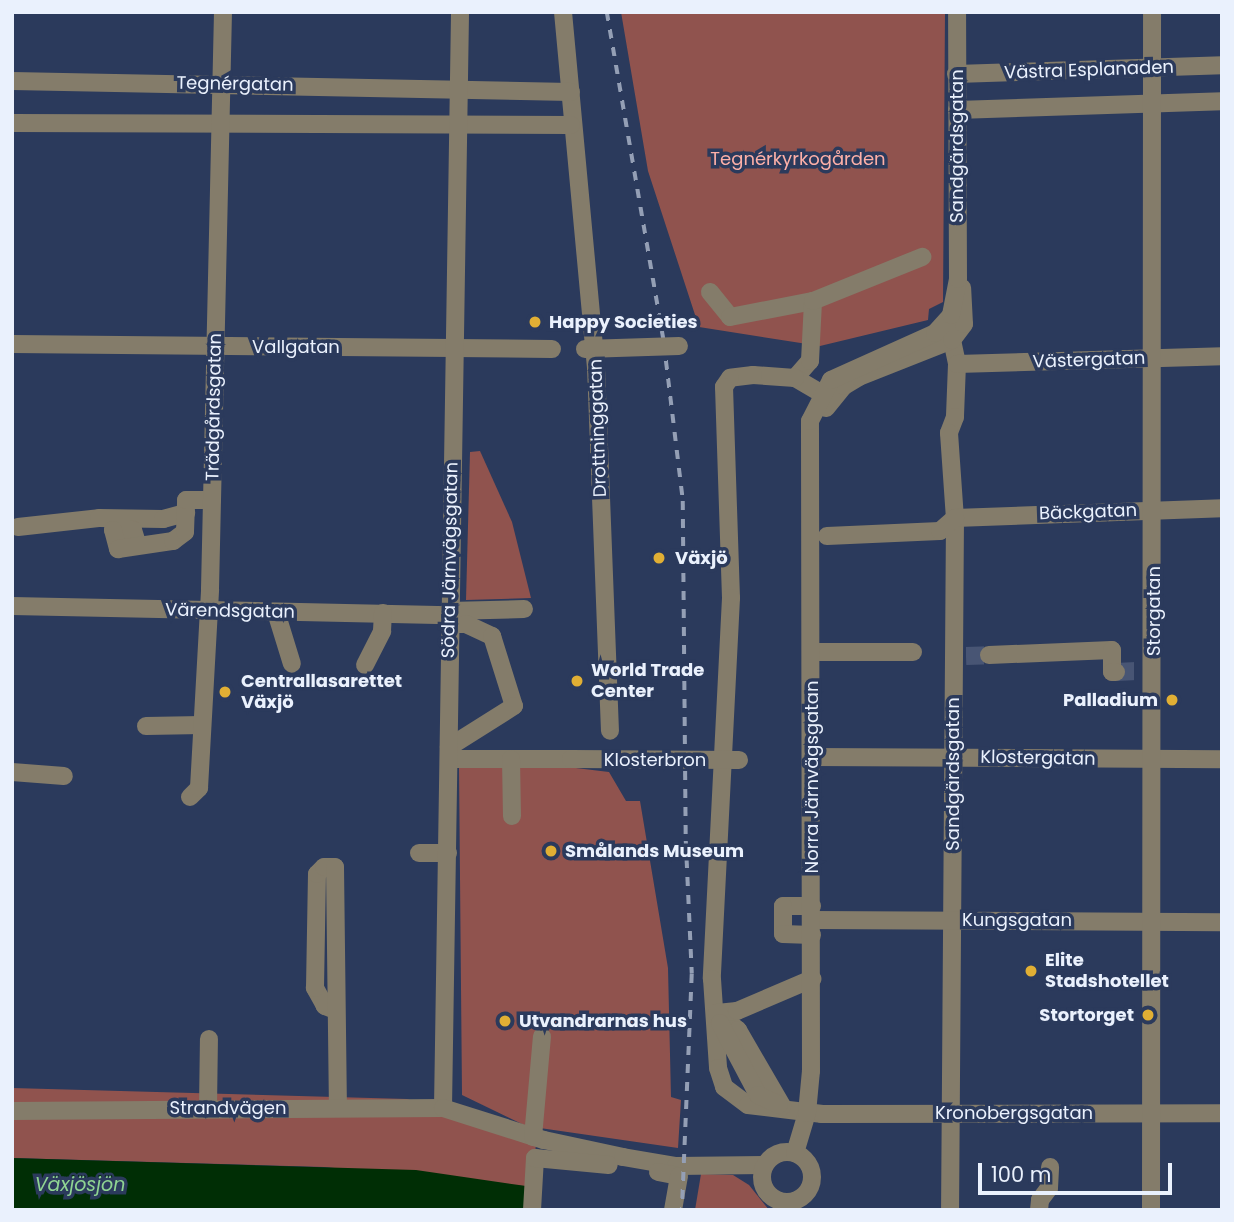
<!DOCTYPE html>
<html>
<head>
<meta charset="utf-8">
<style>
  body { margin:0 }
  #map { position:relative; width:1234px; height:1222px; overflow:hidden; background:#2b3a5c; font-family:Poppins,sans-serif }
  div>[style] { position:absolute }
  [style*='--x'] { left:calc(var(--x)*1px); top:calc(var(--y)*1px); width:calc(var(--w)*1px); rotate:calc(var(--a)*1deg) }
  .green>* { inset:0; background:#90534e }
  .water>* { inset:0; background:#002e05 }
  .minor-tunnel>* { height:18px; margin-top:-9px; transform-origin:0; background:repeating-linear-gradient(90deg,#485574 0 18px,transparent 0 27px) }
  .minor>* { height:18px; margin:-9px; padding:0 9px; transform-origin:9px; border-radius:9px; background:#847c6a }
  .minor>.ring { margin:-9px; padding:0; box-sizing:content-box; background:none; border:18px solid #847c6a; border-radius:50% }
  .rail>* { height:3.5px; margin-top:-1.75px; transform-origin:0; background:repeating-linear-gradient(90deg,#949fb5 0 9px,transparent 0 18px) }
  .minor-bridge>* { height:18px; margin:-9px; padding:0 9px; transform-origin:9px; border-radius:9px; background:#847c6a }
  .dots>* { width:19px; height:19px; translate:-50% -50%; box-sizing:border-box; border:4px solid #2b3a5c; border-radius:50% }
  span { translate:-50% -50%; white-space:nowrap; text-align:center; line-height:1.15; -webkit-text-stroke:7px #2b3a5c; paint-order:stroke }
  .street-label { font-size:18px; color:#eaf1fd }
  .park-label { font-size:18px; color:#fdb0a8 }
  .poi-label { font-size:18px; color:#eaf1fd; font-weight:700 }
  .left { translate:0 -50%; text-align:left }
  .right { translate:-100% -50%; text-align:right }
  .water-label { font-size:19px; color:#8fd492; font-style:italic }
  .frame { position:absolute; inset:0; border:14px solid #eaf1fd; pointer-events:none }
  .scale { position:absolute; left:978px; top:1163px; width:194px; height:32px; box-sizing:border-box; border:4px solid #eaf1fd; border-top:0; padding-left:9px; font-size:21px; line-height:24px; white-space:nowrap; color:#eaf1fd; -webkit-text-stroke:5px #2b3a5c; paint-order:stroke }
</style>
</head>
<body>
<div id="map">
  <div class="green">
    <i style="clip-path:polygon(621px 12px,945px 12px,943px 302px,929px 309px,928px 320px,820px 346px,699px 327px,648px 171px)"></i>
    <i style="clip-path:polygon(480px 451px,512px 522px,531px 598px,466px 600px,470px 452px)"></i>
    <i style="clip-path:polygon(551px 765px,609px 772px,626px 801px,640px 801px,668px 968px,671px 1097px,681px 1100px,678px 1148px,526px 1126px,462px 1095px,459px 767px)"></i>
    <i style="clip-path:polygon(12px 1088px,407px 1099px,536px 1142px,533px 1187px,324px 1167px,12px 1158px)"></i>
    <i style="clip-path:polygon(701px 1174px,733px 1175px,749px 1185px,769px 1210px,695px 1210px)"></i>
  </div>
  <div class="water">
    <i style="clip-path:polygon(12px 1158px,416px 1170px,526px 1186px,531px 1210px,12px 1210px)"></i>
  </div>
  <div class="minor-tunnel">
    <i style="--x:966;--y:656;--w:23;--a:-2"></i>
    <i style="--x:1116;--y:672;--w:21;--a:-3"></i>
  </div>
  <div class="minor">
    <i style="--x:563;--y:12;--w:357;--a:84.7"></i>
    <i style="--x:596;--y:367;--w:364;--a:87.8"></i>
    <i style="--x:956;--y:74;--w:266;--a:-1.9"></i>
    <i style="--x:12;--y:81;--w:559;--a:1.13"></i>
    <i style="--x:957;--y:110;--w:265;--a:-1.9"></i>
    <i style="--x:12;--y:123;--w:559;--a:0.2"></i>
    <i style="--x:710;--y:292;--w:32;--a:51"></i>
    <i style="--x:730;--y:317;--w:85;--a:-10.9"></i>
    <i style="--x:942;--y:328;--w:16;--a:50"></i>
    <i style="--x:952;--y:340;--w:25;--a:78"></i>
    <i style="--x:957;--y:364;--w:53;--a:92.2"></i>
    <i style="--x:955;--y:417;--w:17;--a:111"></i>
    <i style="--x:949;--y:433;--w:85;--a:86"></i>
    <i style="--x:955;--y:518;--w:692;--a:90.41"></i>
    <i style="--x:12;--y:344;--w:540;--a:0.53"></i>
    <i style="--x:957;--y:364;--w:265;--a:-1.7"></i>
    <i style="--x:795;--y:378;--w:23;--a:-49"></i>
    <i style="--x:810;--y:361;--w:60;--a:-87.1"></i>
    <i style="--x:813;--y:301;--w:118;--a:-22"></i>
    <i style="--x:831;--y:399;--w:42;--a:-149.7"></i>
    <i style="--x:795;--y:378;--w:42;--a:-175.9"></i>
    <i style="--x:753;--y:375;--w:23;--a:173"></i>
    <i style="--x:730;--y:378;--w:11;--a:124"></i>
    <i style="--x:724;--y:387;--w:211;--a:88.1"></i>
    <i style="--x:731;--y:598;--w:381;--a:92.9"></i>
    <i style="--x:712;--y:979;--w:89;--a:86.1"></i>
    <i style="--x:718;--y:1068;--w:20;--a:72"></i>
    <i style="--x:724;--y:1087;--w:30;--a:37"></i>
    <i style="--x:748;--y:1105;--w:75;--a:6.9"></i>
    <i style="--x:822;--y:1114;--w:400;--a:-0.1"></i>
    <i style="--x:826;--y:408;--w:28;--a:-51"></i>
    <i style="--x:844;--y:386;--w:17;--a:-31"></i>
    <i style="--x:859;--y:377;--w:100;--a:-21.7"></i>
    <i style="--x:952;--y:340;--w:20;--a:-53"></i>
    <i style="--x:964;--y:324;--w:36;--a:-93"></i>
    <i style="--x:955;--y:518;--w:267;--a:-2.1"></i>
    <i style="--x:18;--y:527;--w:81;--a:-6.3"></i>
    <i style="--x:99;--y:518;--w:64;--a:0.9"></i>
    <i style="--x:163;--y:519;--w:24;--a:-15"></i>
    <i style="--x:827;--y:536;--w:113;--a:-2.5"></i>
    <i style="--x:940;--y:531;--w:20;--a:-41"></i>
    <i style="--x:137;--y:543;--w:14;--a:-107"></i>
    <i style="--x:133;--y:530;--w:20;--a:180"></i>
    <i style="--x:113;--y:530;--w:20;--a:75"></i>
    <i style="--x:118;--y:549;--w:56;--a:-8.3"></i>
    <i style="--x:173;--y:541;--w:15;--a:-37"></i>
    <i style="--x:185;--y:532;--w:32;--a:-88"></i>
    <i style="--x:186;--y:500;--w:26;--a:0"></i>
    <i style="--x:12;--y:606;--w:437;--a:1.2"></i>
    <i style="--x:449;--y:611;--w:75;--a:-1.5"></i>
    <i style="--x:276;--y:612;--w:54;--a:72.9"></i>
    <i style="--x:448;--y:624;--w:18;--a:0"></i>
    <i style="--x:466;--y:624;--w:29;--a:25"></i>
    <i style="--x:492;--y:636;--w:73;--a:72.6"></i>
    <i style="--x:514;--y:706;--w:77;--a:147.8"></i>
    <i style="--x:812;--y:652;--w:101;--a:0"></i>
    <i style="--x:989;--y:655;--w:123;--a:-2.3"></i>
    <i style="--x:1112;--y:650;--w:22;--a:90"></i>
    <i style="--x:1112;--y:672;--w:4;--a:0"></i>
    <i style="--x:365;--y:665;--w:38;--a:-63"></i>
    <i style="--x:382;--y:631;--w:18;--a:-87"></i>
    <i style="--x:146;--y:726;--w:56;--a:-1"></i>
    <i style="--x:812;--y:757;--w:410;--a:0.3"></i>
    <i style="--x:449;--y:759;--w:122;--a:0"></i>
    <i style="--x:511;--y:759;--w:57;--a:89"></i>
    <i style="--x:12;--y:772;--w:52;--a:4.4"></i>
    <i style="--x:190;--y:797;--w:13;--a:-45"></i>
    <i style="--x:199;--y:788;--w:199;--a:-86.8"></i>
    <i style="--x:210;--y:589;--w:577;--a:-88.71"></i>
    <i style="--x:419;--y:853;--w:29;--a:0"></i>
    <i style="--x:812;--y:906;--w:29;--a:180"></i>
    <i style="--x:783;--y:906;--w:28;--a:90"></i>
    <i style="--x:783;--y:934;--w:29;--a:2"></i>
    <i style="--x:812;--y:920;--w:410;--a:0.3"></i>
    <i style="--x:333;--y:1009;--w:9;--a:-159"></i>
    <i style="--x:325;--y:1006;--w:21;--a:-119"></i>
    <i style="--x:315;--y:988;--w:114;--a:-89"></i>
    <i style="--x:317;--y:874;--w:10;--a:-45"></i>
    <i style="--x:324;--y:867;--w:11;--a:0"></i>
    <i style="--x:335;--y:867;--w:240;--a:89.3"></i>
    <i style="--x:717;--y:1013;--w:27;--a:39"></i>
    <i style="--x:738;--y:1030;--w:88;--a:59.9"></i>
    <i style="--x:717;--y:1013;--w:20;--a:-6"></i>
    <i style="--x:737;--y:1011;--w:82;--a:-23.1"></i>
    <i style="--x:720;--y:1023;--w:81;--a:62.2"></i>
    <i style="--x:758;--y:1095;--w:23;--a:25"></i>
    <i style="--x:208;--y:1107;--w:68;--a:-89.2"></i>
    <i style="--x:443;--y:1108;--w:1096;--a:-89.11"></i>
    <i style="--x:12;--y:1111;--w:431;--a:-0.4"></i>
    <i style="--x:443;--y:1108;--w:106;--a:17.6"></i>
    <i style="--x:544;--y:1140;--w:81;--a:12.1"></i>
    <i style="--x:623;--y:1157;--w:54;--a:9.6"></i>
    <i style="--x:676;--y:1166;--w:88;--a:-0.7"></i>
    <i style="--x:533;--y:1137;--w:101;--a:-84.9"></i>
    <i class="ring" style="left:762px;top:1152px;width:32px;height:32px"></i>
    <i style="--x:795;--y:1153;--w:42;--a:-73.3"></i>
    <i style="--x:807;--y:1113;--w:42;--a:-84.6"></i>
    <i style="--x:811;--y:1071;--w:650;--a:-90.09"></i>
    <i style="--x:810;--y:421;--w:46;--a:-62.9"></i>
    <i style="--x:831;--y:380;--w:114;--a:-24.3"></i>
    <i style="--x:935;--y:333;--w:24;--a:-48"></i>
    <i style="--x:951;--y:315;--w:37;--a:-79"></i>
    <i style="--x:958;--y:279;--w:267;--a:-90.2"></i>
    <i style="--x:658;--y:1172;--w:21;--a:11"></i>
    <i style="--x:679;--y:1176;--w:35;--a:100"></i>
    <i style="--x:532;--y:1210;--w:52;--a:-86.7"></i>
    <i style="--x:535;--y:1158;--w:74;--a:5.4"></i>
    <i style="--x:1039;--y:1210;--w:10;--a:-84"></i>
    <i style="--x:1040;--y:1200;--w:15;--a:-53"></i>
    <i style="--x:1049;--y:1188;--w:21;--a:-87"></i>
    <i style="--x:1151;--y:1210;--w:1198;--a:-89.95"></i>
  </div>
  <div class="rail">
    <i style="--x:607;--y:12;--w:336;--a:80.2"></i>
    <i style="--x:664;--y:343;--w:159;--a:83.1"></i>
    <i style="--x:683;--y:501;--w:340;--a:89.5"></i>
    <i style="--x:686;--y:841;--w:133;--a:87.4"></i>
    <i style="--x:692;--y:974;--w:236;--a:92.4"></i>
  </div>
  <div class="minor-bridge">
    <i style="--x:585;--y:349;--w:94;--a:-1.8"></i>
    <i style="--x:571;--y:759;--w:168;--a:0.3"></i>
  </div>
  <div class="dots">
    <i style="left:535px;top:322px;background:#e1af34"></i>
    <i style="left:659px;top:558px;background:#e1af34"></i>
    <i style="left:577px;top:681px;background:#e1af34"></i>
    <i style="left:225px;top:692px;background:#e1af34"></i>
    <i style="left:1172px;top:700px;background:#e1af34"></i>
    <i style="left:551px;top:851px;background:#e1af34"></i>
    <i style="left:1031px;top:971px;background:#e1af34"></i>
    <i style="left:1148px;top:1015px;background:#e1af34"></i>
    <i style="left:505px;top:1021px;background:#e1af34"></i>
  </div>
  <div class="street-label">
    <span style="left:1089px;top:70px;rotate:-2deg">Västra Esplanaden</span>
    <span style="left:235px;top:84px;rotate:1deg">Tegnérgatan</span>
    <span style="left:957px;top:146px;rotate:-90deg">Sandgärdsgatan</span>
    <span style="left:296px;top:347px">Vallgatan</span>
    <span style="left:1089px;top:360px;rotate:-2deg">Västergatan</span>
    <span style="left:214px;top:407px;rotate:-89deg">Trädgårdsgatan</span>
    <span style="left:598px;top:428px;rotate:-92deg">Drottninggatan</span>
    <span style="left:1088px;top:512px;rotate:-2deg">Bäckgatan</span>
    <span style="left:450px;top:560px;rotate:-89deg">Södra Järnvägsgatan</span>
    <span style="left:230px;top:611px;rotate:1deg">Värendsgatan</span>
    <span style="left:1154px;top:611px;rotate:-90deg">Storgatan</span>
    <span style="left:1038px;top:758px;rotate:1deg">Klostergatan</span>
    <span style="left:655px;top:760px">Klosterbron</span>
    <span style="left:953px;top:774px;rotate:-90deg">Sandgärdsgatan</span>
    <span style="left:812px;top:777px;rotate:-90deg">Norra Järnvägsgatan</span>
    <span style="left:1017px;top:920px">Kungsgatan</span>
    <span style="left:228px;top:1108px">Strandvägen</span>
    <span style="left:1014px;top:1113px">Kronobergsgatan</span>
  </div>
  <div class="park-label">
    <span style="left:798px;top:159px">Tegnérkyrkogården</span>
  </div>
  <div class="poi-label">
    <span class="left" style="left:549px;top:322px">Happy Societies</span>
    <span class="left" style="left:675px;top:558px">Växjö</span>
    <span class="left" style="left:591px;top:681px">World Trade<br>Center</span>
    <span class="left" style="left:241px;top:692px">Centrallasarettet<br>Växjö</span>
    <span class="right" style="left:1158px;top:700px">Palladium</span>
    <span class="left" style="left:565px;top:851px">Smålands Museum</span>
    <span class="left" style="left:1045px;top:971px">Elite<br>Stadshotellet</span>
    <span class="right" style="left:1134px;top:1015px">Stortorget</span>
    <span class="left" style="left:519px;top:1021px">Utvandrarnas hus</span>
  </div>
  <div class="water-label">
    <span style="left:80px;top:1185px">Växjösjön</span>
  </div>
  <div class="frame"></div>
  <div class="scale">100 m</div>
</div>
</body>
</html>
